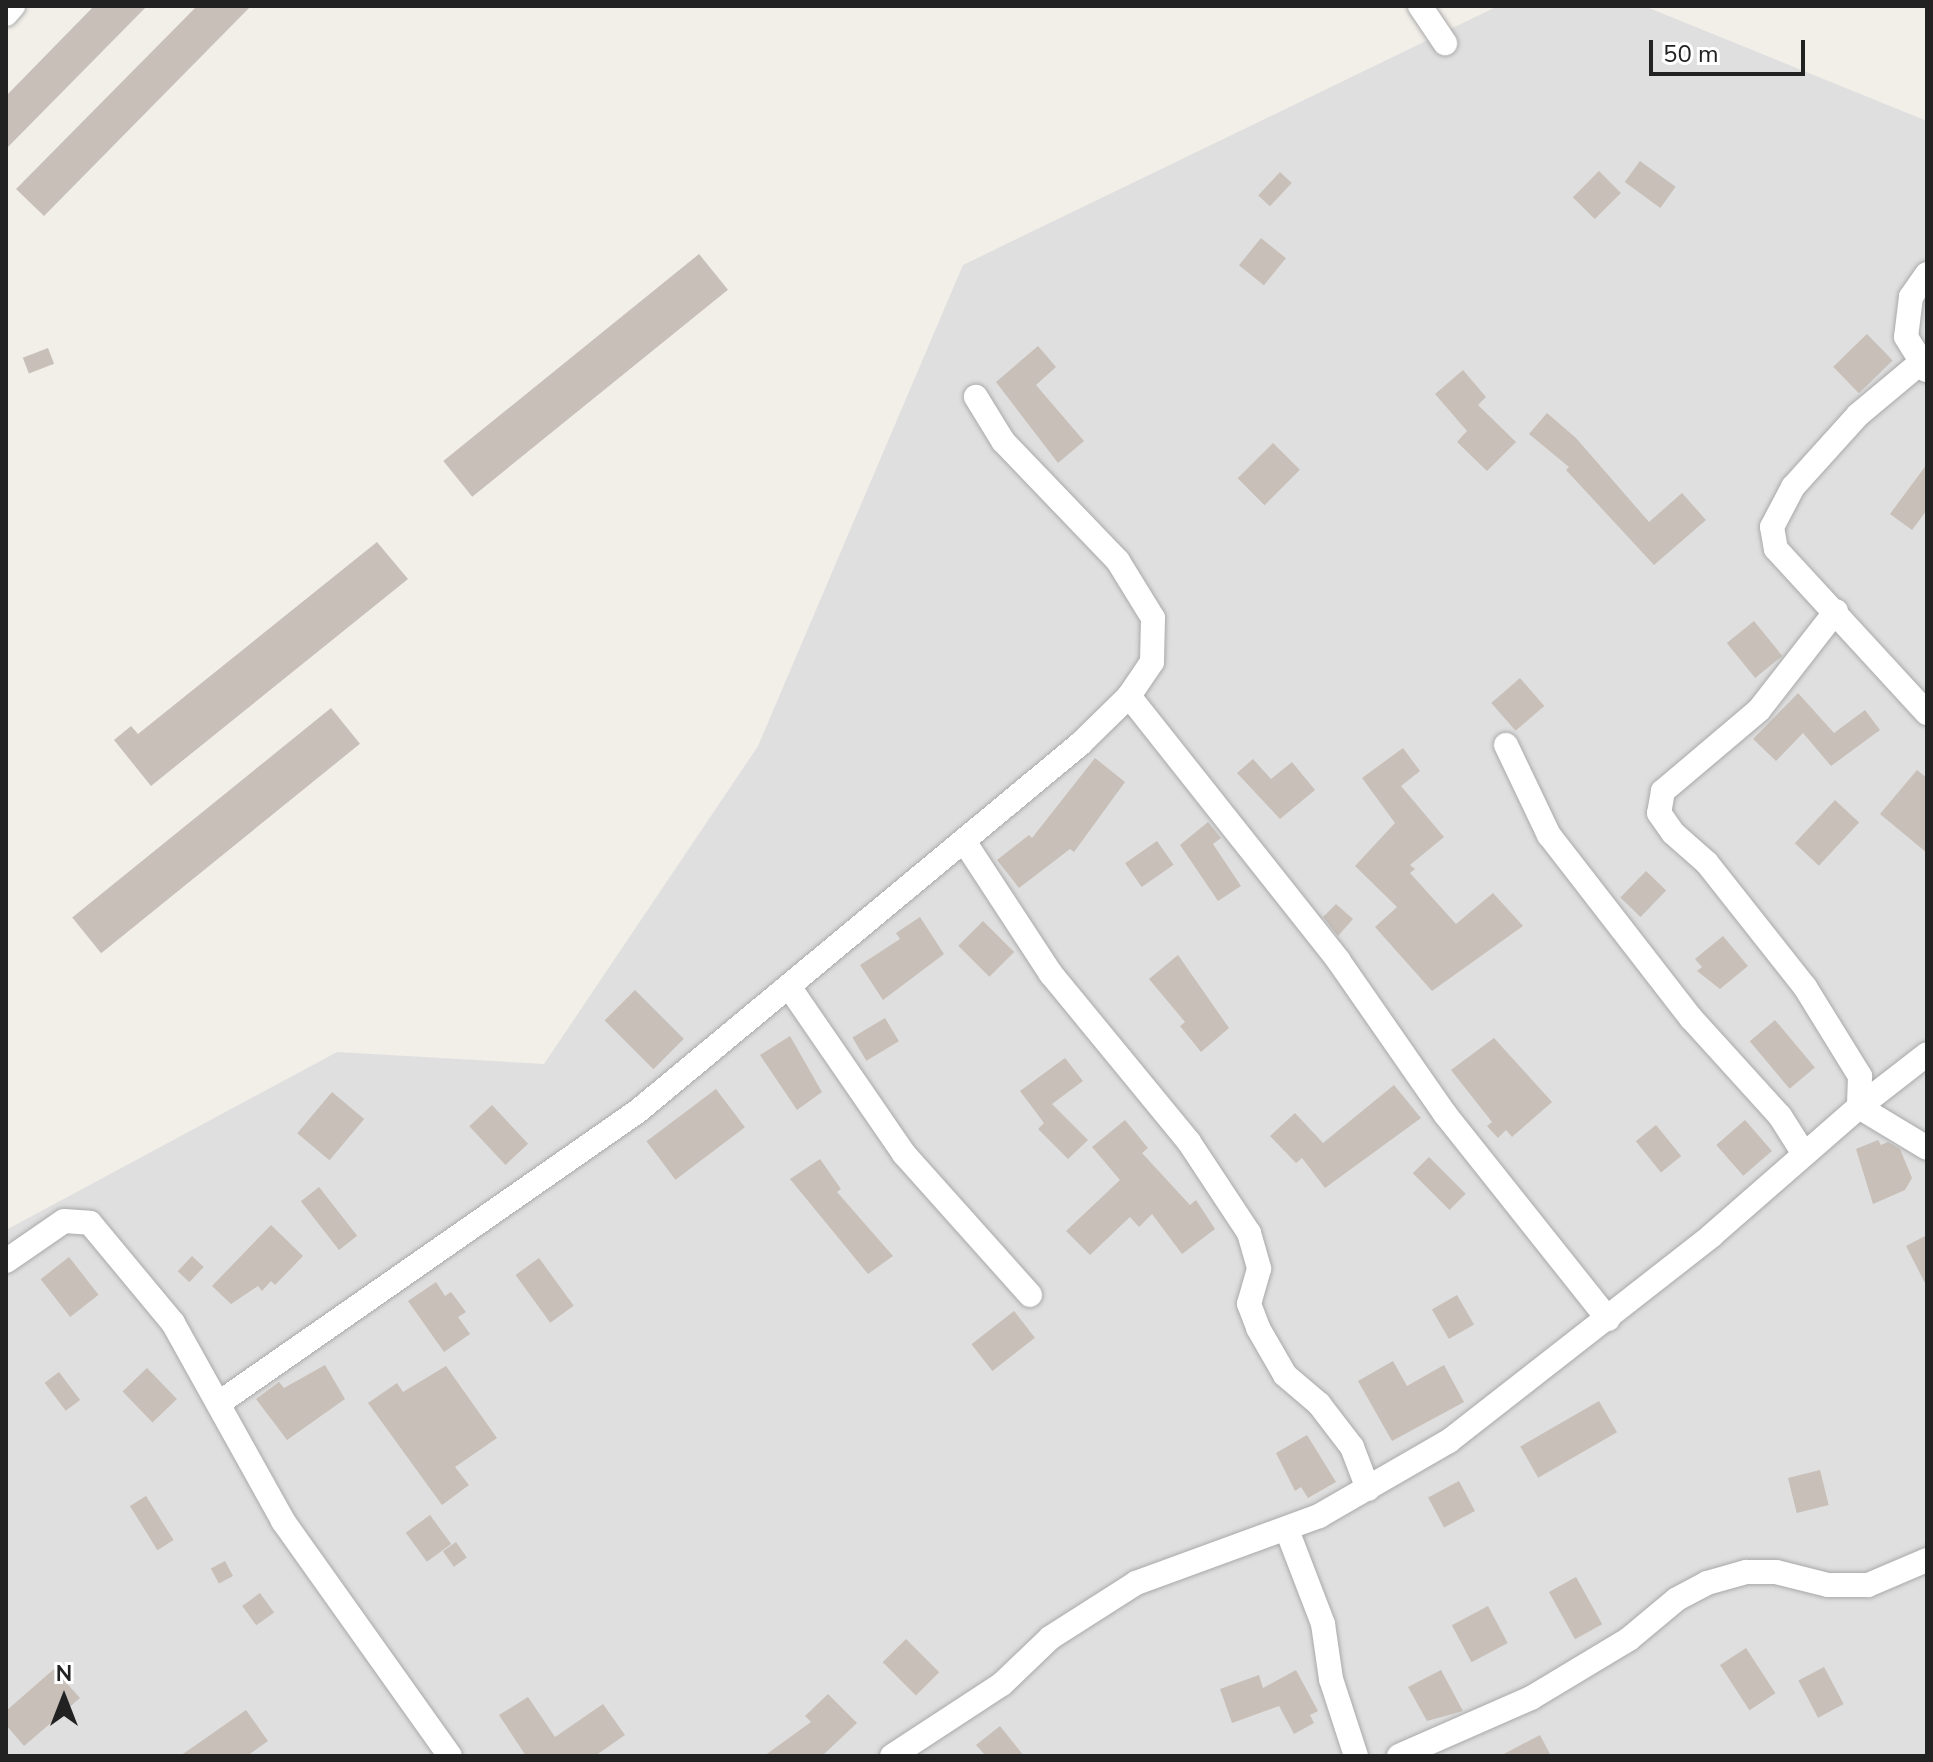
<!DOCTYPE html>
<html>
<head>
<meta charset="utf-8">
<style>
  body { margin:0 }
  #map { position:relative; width:1933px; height:1762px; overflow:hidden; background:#f2efe9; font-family:"Nunito Sans",sans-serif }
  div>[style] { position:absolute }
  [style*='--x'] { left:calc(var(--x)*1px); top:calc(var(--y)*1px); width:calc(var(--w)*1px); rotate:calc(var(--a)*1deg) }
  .residential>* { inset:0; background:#e0dfdf }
  .building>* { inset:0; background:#c7bfb8; transform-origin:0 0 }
  .roads { filter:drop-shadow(0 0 2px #a9a9a9) drop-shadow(0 0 2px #a9a9a9) }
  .minor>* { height:24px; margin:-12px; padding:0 12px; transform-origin:12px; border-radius:12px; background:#fff }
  span { translate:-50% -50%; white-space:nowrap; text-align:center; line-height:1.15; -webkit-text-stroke:6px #fff; paint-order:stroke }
  .frame { position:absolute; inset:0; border:8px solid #222; pointer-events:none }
  .north { position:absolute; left:24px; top:1658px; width:80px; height:80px; -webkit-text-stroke:6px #fff; paint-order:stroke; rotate:0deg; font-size:22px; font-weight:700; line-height:32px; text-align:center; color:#222 }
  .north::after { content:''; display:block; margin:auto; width:28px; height:36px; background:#222; clip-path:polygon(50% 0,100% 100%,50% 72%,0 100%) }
  .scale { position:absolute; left:1649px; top:40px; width:156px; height:36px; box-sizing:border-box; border:4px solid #222; border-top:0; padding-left:10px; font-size:24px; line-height:28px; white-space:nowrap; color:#222; -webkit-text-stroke:6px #fff; paint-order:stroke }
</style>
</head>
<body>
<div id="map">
  <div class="residential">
    <i style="clip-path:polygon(1498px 6px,1644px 6px,1927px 121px,1927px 1756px,6px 1756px,6px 1230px,337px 1052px,544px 1064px,758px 746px,963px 265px)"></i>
  </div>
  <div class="building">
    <i style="clip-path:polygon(94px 6px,147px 6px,6px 149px,6px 96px)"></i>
    <i style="clip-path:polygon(197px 6px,251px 6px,44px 216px,16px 189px)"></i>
    <i style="left:1640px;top:161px;width:44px;height:26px;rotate:36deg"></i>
    <i style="left:1599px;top:171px;width:31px;height:37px;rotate:45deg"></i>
    <i style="left:1280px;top:172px;width:16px;height:32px;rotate:43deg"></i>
    <i style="left:1261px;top:238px;width:32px;height:35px;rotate:39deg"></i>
    <i style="left:699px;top:254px;width:46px;height:329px;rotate:51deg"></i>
    <i style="left:1867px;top:334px;width:37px;height:47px;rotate:46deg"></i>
    <i style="clip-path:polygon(1038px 346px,1056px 367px,1036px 385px,1084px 441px,1058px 463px,996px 382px)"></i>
    <i style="left:48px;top:348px;width:17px;height:27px;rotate:69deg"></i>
    <i style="clip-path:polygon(1463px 370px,1486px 397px,1478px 405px,1516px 442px,1487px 471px,1457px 442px,1467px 431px,1435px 394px)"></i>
    <i style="clip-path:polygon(1547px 413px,1576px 438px,1649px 522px,1682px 493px,1706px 520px,1654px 565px,1566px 470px,1569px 467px,1529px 434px)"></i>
    <i style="left:1273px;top:443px;width:38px;height:50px;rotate:45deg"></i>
    <i style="clip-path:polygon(1927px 464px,1927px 510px,1912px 530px,1890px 514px)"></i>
    <i style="clip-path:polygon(377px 542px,408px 579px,151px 786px,114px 740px,131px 726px,138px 734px)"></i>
    <i style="left:1754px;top:621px;width:45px;height:35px;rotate:51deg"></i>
    <i style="left:1520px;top:678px;width:37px;height:38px;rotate:49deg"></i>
    <i style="clip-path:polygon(1798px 693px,1834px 733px,1865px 710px,1880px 730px,1831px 766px,1803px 733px,1776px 761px,1753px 739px)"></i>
    <i style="left:331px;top:708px;width:46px;height:333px;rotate:51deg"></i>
    <i style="clip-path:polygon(1403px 748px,1420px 771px,1401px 786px,1444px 837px,1410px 865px,1415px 869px,1410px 873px,1456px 924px,1493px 893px,1523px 926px,1432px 991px,1375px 927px,1397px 907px,1355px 866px,1395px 823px,1362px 778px)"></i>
    <i style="clip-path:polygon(1095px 758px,1125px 782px,1074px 852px,1070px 849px,1019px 888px,997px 860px,1029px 835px,1032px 838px)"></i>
    <i style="clip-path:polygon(1253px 759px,1271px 779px,1292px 762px,1315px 790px,1280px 819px,1237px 773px)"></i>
    <i style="clip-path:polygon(1917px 770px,1927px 778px,1927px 853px,1880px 814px)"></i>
    <i style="left:1835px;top:800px;width:33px;height:59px;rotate:43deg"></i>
    <i style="clip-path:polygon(1208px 822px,1221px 838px,1213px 844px,1241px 886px,1218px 901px,1180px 845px)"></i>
    <i style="left:1157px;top:841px;width:29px;height:39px;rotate:55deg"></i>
    <i style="left:1646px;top:871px;width:28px;height:37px;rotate:44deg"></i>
    <i style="clip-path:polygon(1336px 904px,1353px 919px,1338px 936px,1323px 917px)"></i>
    <i style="clip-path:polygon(920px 917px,944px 954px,883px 1000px,860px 965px,900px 939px,896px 933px)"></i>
    <i style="left:983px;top:921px;width:44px;height:35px;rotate:45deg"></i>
    <i style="clip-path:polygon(1723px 936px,1748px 966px,1720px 989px,1697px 971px,1702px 967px,1695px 959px)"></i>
    <i style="clip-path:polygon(1178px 955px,1229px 1028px,1201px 1052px,1180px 1026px,1185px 1022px,1149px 979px)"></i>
    <i style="left:635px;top:990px;width:69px;height:43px;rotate:45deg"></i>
    <i style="left:885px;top:1018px;width:27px;height:38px;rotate:59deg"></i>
    <i style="left:1775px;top:1020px;width:62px;height:33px;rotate:50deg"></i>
    <i style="clip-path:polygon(790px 1036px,822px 1092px,797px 1110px,760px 1055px)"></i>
    <i style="clip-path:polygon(1494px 1038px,1552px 1102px,1512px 1137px,1506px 1130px,1498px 1138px,1487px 1126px,1492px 1122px,1451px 1070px)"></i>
    <i style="clip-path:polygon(1065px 1058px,1083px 1081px,1052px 1104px,1088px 1140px,1068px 1159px,1038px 1129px,1044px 1123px,1020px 1091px)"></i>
    <i style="clip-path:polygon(1394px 1085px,1421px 1118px,1325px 1188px,1302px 1158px,1296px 1163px,1270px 1136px,1295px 1113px,1323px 1143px)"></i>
    <i style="left:716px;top:1089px;width:48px;height:87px;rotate:53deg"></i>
    <i style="left:332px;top:1092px;width:42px;height:54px;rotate:40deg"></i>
    <i style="left:492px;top:1105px;width:53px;height:31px;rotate:47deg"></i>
    <i style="clip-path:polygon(1125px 1120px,1148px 1148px,1142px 1153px,1190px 1205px,1196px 1200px,1215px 1229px,1182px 1254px,1152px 1214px,1139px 1227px,1130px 1217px,1090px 1255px,1066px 1231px,1120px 1180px,1092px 1147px)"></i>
    <i style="left:1745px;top:1120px;width:41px;height:38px;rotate:49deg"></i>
    <i style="left:1656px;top:1125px;width:40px;height:26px;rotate:51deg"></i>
    <i style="clip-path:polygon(1878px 1140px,1881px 1145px,1888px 1142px,1900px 1149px,1912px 1178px,1905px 1190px,1873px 1204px,1856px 1149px)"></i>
    <i style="left:1429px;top:1157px;width:52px;height:23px;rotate:45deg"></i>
    <i style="clip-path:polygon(820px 1159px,841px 1189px,837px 1192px,893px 1256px,868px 1274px,790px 1179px)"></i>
    <i style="left:319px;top:1187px;width:62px;height:23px;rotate:52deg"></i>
    <i style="clip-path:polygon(271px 1225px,303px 1256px,275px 1285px,271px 1281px,262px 1291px,258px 1286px,231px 1304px,212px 1286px)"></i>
    <i style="clip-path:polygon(1927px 1235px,1927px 1287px,1906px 1246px)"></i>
    <i style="left:192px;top:1256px;width:16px;height:21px;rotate:43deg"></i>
    <i style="left:69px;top:1257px;width:48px;height:36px;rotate:52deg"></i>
    <i style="left:539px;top:1258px;width:59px;height:29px;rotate:54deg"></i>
    <i style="clip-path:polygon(436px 1282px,445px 1296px,451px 1292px,466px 1312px,458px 1317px,470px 1334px,444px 1352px,408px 1301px)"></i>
    <i style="left:1457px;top:1295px;width:34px;height:29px;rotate:60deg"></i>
    <i style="left:1014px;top:1311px;width:34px;height:54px;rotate:52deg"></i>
    <i style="clip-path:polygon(1393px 1361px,1407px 1386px,1444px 1365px,1464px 1402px,1392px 1441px,1358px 1381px)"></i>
    <i style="clip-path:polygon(325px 1365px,345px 1399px,287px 1440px,256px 1399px,279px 1382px,284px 1388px)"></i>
    <i style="clip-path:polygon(446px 1366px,497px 1438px,455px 1467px,469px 1485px,442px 1505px,368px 1403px,397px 1383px,403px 1392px)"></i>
    <i style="left:147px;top:1368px;width:43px;height:34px;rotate:46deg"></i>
    <i style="left:59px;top:1372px;width:35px;height:18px;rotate:53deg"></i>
    <i style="left:1599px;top:1401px;width:36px;height:91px;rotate:60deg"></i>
    <i style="clip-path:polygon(1307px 1435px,1336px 1482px,1308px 1498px,1301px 1487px,1295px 1491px,1276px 1453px)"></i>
    <i style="left:1820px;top:1470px;width:36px;height:33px;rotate:76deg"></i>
    <i style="left:1459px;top:1481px;width:34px;height:35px;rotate:62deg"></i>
    <i style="left:146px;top:1496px;width:52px;height:19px;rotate:58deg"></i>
    <i style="left:430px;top:1515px;width:36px;height:30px;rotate:54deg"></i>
    <i style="left:456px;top:1542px;width:19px;height:16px;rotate:55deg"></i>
    <i style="left:225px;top:1561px;width:17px;height:16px;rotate:62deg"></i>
    <i style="left:1576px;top:1577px;width:54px;height:31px;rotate:61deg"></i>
    <i style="left:260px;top:1593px;width:24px;height:22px;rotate:54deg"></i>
    <i style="left:1488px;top:1606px;width:42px;height:41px;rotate:62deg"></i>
    <i style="left:906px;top:1639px;width:47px;height:33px;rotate:45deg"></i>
    <i style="left:1746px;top:1648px;width:54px;height:31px;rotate:57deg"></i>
    <i style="left:1824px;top:1667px;width:42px;height:29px;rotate:62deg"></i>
    <i style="clip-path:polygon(54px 1669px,80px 1698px,24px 1746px,6px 1725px,6px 1711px)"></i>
    <i style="clip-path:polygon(1296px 1670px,1318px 1711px,1310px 1715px,1314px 1723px,1294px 1734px,1279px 1706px,1232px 1723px,1220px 1689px,1259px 1675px,1263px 1688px)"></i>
    <i style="clip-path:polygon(1441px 1670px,1463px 1711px,1427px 1721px,1408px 1687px)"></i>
    <i style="clip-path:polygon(828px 1694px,857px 1723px,822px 1756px,764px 1756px,811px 1722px,805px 1716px)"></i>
    <i style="clip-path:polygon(528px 1697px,555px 1737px,603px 1704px,625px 1735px,595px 1756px,526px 1756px,499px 1715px)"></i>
    <i style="clip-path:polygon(246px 1710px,268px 1741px,247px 1756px,180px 1756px)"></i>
    <i style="clip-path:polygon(1000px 1726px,1024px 1756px,986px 1756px,976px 1745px)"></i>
    <i style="clip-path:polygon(1540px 1735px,1551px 1756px,1500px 1756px)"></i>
  </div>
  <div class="roads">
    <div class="minor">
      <i style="--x:1420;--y:6;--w:45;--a:56"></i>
      <i style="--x:6;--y:14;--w:11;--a:-49"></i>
      <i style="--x:1927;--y:274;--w:28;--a:125"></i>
      <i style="--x:1911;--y:297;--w:40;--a:97.1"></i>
      <i style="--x:1906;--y:337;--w:39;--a:58"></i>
      <i style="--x:1919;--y:364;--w:80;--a:140.1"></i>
      <i style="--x:1858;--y:415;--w:97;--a:132.1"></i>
      <i style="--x:1793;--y:487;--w:45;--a:117.7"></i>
      <i style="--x:1772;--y:527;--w:22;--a:80"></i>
      <i style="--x:1776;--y:549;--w:223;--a:47.4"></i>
      <i style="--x:1836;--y:611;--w:125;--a:127.9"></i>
      <i style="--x:1759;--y:710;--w:126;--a:139.8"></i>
      <i style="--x:1663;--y:791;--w:22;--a:100"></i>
      <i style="--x:1659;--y:813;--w:24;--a:55"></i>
      <i style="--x:1673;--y:833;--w:45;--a:41.4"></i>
      <i style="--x:1707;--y:863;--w:158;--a:51.7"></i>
      <i style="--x:1805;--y:987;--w:105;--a:58.3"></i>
      <i style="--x:1860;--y:1076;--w:31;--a:92"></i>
      <i style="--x:1129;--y:696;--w:337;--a:51.6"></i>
      <i style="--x:1338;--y:960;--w:188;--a:55.2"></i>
      <i style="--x:1445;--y:1114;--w:262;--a:51.5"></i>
      <i style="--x:1506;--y:745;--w:100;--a:64.5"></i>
      <i style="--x:1549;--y:835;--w:232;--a:52.2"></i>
      <i style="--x:1691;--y:1018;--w:132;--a:47.8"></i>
      <i style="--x:1780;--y:1116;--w:45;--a:57.7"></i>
      <i style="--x:964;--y:841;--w:159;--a:56.8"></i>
      <i style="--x:1051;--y:974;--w:217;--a:50.6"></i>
      <i style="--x:1189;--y:1142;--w:109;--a:56.6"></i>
      <i style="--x:1249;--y:1233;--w:37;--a:74"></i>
      <i style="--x:1259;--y:1269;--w:36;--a:106"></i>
      <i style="--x:1249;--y:1304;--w:26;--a:69"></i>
      <i style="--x:1258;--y:1328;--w:54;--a:60.1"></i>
      <i style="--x:1285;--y:1375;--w:45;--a:40.5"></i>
      <i style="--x:1319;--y:1404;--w:54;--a:52.5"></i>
      <i style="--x:1352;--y:1447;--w:45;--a:69.1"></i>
      <i style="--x:790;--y:988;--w:201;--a:55.5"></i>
      <i style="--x:904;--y:1154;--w:189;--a:48.2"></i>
      <i style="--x:1859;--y:1107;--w:86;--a:-37.9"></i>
      <i style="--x:6;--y:1261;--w:70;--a:-34.6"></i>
      <i style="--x:64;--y:1221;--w:26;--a:4"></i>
      <i style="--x:90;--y:1223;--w:130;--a:50.3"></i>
      <i style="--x:173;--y:1323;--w:227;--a:60.9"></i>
      <i style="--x:283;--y:1521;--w:288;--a:54.6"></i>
      <i style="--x:219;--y:1403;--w:511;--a:-34.87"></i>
      <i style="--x:638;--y:1111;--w:575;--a:-39.7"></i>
      <i style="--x:1080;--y:744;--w:69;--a:-44.4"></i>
      <i style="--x:1129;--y:696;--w:41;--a:-55.9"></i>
      <i style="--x:1152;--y:662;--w:44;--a:-88.7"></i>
      <i style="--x:1153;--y:618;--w:67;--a:-121.6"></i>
      <i style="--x:1118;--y:561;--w:166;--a:-133.8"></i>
      <i style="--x:1003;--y:441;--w:52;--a:-121.5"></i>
      <i style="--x:1287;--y:1530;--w:101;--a:69"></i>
      <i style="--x:1323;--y:1624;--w:56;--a:81.7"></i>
      <i style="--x:1331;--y:1679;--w:81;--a:72"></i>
      <i style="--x:892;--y:1756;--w:131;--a:-33.2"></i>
      <i style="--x:1002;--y:1684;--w:66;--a:-43.8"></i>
      <i style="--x:1050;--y:1638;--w:102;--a:-32.6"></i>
      <i style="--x:1136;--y:1583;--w:195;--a:-20.1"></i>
      <i style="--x:1319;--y:1516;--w:150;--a:-30"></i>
      <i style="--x:1449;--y:1441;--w:333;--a:-38"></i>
      <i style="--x:1711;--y:1236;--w:196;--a:-41.1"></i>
      <i style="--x:1859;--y:1107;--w:79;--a:31.1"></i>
      <i style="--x:1399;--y:1756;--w:144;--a:-23.7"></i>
      <i style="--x:1531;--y:1698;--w:114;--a:-31"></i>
      <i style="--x:1629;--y:1639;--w:62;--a:-39.8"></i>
      <i style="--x:1677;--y:1599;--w:34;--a:-28"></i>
      <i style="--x:1707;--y:1583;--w:41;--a:-15.8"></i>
      <i style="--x:1746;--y:1572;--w:30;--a:0"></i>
      <i style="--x:1776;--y:1572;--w:54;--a:14"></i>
      <i style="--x:1828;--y:1585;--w:40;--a:0"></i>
      <i style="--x:1868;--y:1585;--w:64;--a:-23"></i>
    </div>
  </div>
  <div class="frame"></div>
  <div class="north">N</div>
  <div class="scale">50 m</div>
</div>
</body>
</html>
